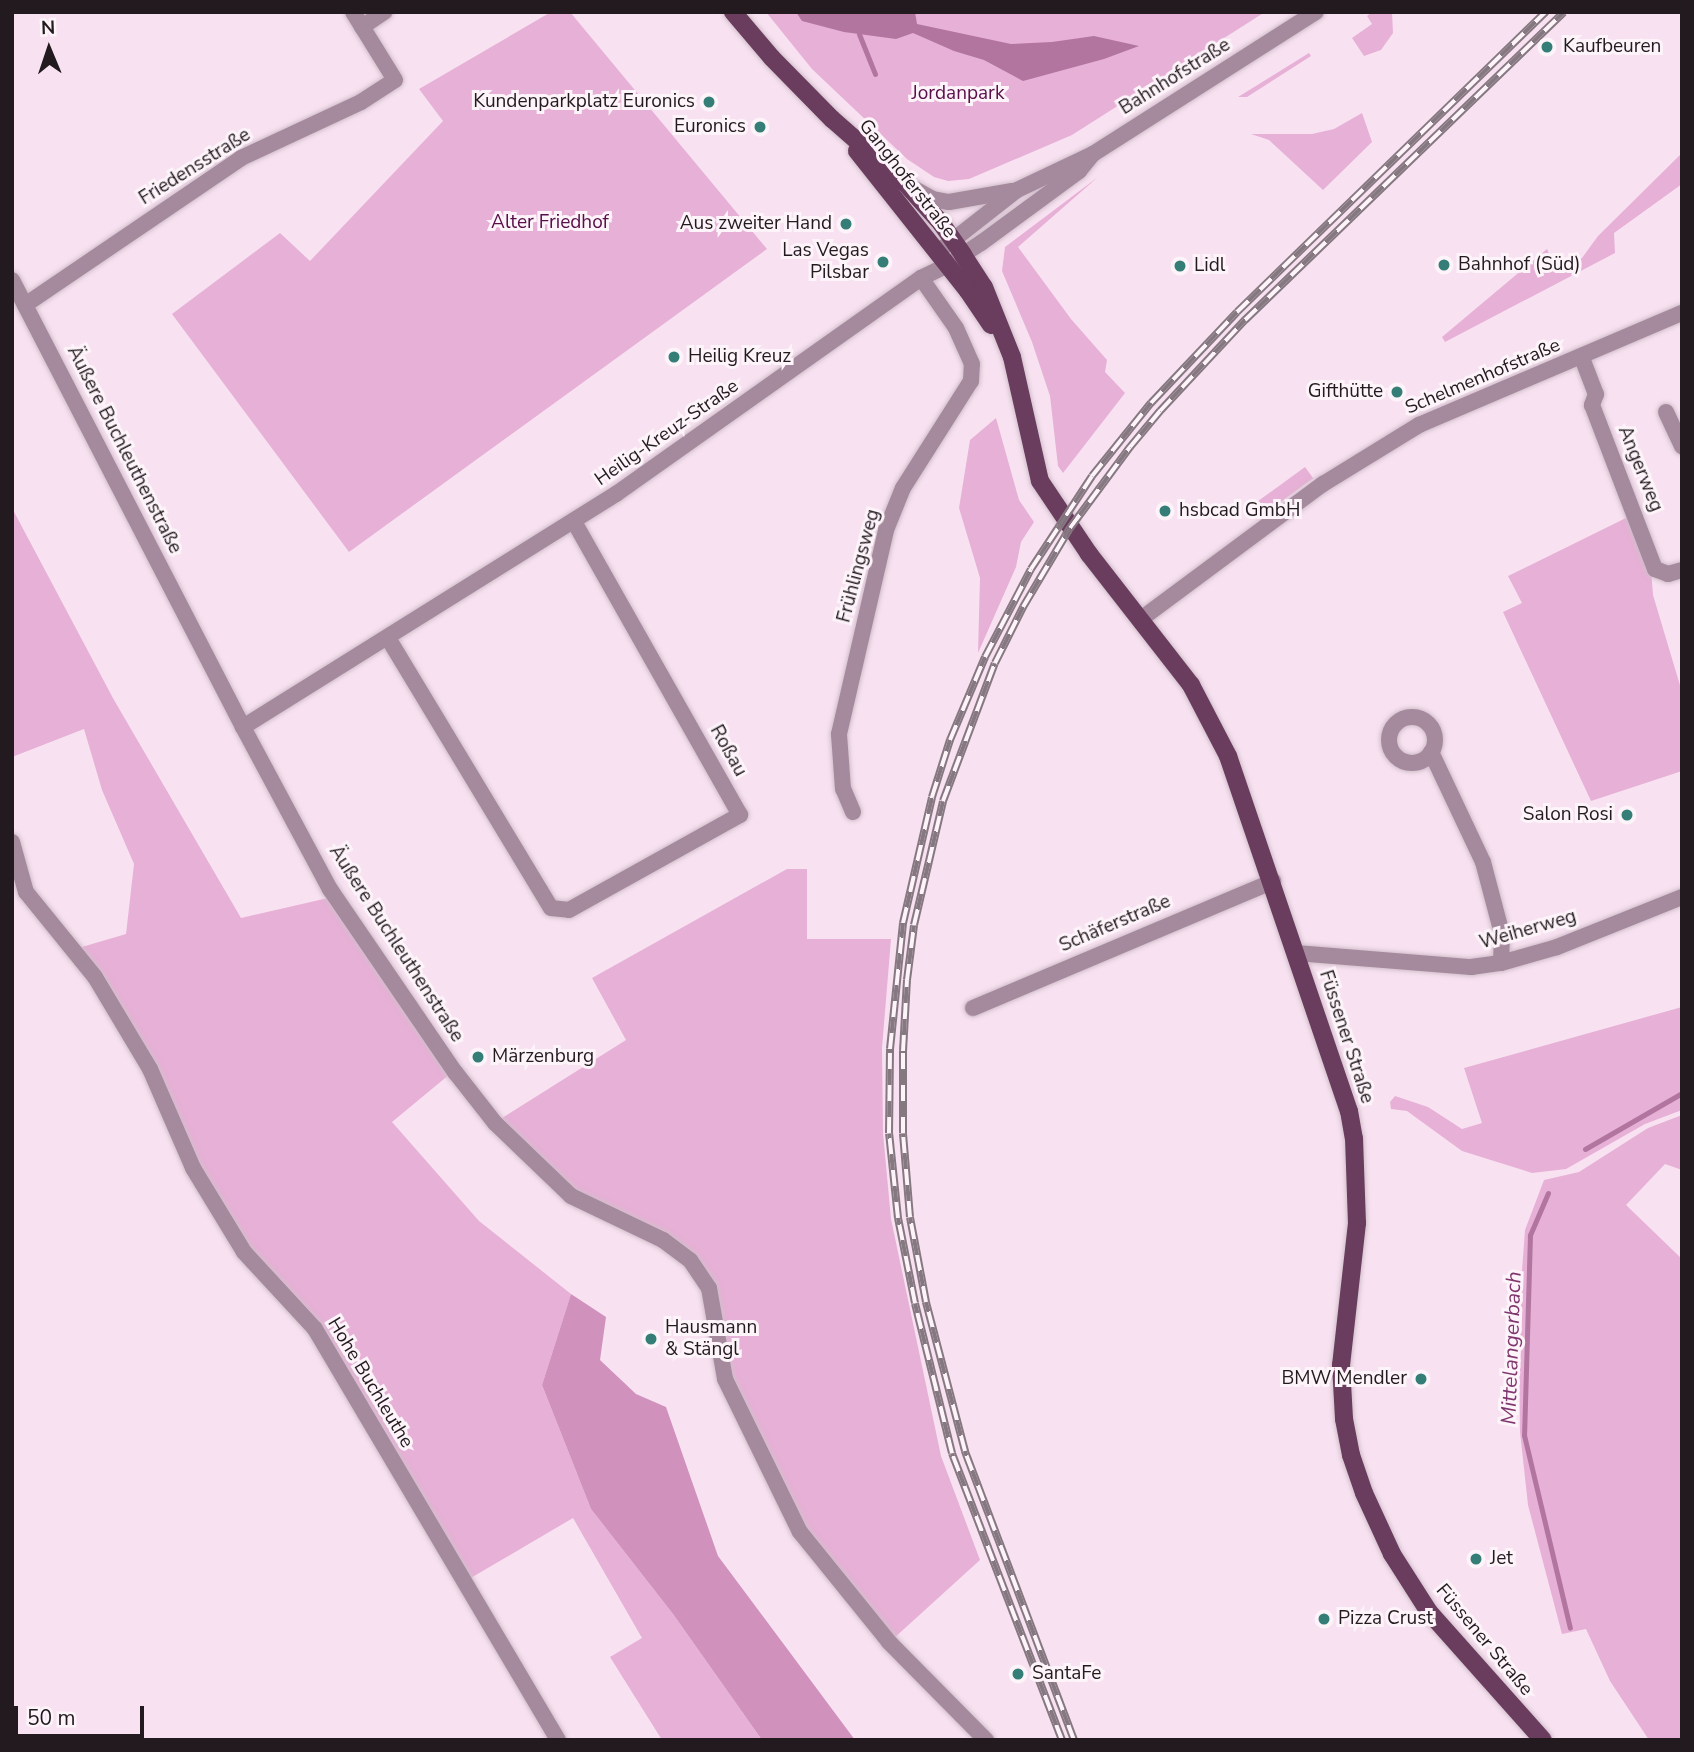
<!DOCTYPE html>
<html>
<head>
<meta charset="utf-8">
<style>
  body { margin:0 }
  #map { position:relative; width:1694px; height:1752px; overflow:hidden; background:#f8e2f1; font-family:"Nunito Sans",sans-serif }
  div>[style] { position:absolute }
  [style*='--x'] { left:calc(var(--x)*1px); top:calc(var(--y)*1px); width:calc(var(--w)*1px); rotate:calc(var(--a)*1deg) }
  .green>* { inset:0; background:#e7b0d6; transform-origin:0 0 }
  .forest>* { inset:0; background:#d091bd }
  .water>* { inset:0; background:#b175a0 }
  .stream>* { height:5px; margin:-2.5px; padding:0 2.5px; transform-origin:2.5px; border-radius:2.5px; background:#b175a0 }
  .roads { filter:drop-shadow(0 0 2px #d1becb) drop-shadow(0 0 2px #d1becb) }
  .minor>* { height:16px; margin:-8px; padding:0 8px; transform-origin:8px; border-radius:8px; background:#a58a9d }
  .minor>.ring { margin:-8px; padding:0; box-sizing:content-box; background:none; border:16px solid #a58a9d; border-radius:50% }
  .primary>* { height:18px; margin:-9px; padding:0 9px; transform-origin:9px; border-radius:9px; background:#6a3c5d }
  .rail>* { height:8px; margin-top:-4px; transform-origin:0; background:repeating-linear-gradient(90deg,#fdf4fa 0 16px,#867881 0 32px); box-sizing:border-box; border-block:2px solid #867881 }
  .dots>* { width:19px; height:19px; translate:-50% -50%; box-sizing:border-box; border:4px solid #fdf4fa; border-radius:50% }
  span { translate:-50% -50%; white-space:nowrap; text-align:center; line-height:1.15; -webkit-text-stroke:6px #fdf4fa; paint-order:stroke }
  .poi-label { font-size:19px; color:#221a1f }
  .left { translate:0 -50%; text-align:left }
  .right { translate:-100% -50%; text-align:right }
  .street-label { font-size:19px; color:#221a1f }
  .park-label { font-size:19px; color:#580e49 }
  .water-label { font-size:21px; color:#7f356d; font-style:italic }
  .frame { position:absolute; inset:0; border:14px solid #221a1f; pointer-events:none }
  .north { position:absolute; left:14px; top:14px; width:70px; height:70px; -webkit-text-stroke:5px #fdf4fa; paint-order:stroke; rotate:358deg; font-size:19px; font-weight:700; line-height:28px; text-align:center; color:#221a1f }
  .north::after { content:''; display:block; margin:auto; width:24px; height:32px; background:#221a1f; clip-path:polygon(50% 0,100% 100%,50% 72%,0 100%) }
  .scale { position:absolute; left:14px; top:1706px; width:130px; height:32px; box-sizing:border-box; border:4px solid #221a1f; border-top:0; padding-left:9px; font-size:21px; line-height:24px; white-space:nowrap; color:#221a1f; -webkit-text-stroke:5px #fdf4fa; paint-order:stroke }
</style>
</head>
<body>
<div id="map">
  <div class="green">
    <i style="clip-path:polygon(551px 12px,570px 12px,767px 249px,349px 552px,172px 314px,280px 233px,310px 261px,443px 121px,419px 89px)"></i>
    <i style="clip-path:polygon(766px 12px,1265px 12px,1072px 135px,969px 179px,948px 181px,934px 177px,907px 159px,812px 69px)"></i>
    <i style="clip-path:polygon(1372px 12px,1392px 12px,1393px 33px,1381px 50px,1364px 56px,1352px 38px,1372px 24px,1367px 16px)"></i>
    <i style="clip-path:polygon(1309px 53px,1311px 56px,1247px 97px,1238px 97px)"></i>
    <i style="clip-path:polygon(1362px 113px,1372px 142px,1323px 190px,1269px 140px,1251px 134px,1312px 134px,1334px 129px)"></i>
    <i style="clip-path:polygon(1682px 153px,1682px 184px,1614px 233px,1615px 253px,1445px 342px,1442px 337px,1547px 249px,1557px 271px,1582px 258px,1598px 236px)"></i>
    <i style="clip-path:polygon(1098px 177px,1018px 247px,1071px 319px,1107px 360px,1105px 372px,1125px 393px,1063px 473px,1058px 466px,1050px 396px,1032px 342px,1002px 271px,1005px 247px)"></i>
    <i style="clip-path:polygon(996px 418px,1019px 500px,1034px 522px,1021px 542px,1016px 567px,978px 653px,980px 578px,959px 508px,970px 440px)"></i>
    <i style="left:1305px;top:467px;width:14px;height:63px;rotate:54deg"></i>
    <i style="clip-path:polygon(12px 508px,114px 700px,241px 918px,328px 898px,450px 1074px,392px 1122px,479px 1221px,571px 1294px,542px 1385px,591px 1509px,673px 1614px,762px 1740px,662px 1740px,610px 1657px,642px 1638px,573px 1518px,469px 1579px,318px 1327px,248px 1250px,75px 949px,126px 934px,134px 864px,102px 790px,84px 729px,12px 757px)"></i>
    <i style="clip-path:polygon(1632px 515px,1651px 569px,1653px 595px,1682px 692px,1682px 771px,1591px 801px,1503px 612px,1522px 603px,1508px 576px)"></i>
    <i style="clip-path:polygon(787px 869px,807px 869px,807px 939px,891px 939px,882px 1048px,883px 1133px,891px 1219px,941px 1456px,980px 1560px,893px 1639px,803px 1530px,729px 1379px,693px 1258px,574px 1194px,499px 1120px,626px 1040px,592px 978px)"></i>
    <i style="clip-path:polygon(1682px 1007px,1682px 1110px,1645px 1124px,1566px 1169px,1532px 1173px,1462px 1151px,1407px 1111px,1391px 1109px,1390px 1102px,1395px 1096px,1428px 1107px,1462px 1129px,1482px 1123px,1464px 1068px)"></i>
    <i style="clip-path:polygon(1682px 1115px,1682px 1170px,1665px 1164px,1626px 1205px,1682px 1259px,1682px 1740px,1649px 1740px,1610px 1681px,1586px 1629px,1562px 1634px,1528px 1505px,1520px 1432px,1519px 1312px,1525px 1230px,1544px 1180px,1579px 1172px,1648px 1128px)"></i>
  </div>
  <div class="forest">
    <i style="clip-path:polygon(571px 1294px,606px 1317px,600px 1360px,636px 1394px,666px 1407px,718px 1556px,855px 1740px,762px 1740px,673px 1614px,591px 1509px,542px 1385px)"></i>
  </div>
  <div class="water">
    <i style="clip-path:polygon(796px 12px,915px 12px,917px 24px,1011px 44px,1052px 42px,1094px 36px,1139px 46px,1104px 59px,1023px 81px,984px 60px,954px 51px,913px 33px,896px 39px,844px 32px,802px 21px)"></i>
  </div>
  <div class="stream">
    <i style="--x:859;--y:34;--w:43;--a:68.2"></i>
    <i style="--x:1585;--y:1149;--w:112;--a:-30"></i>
    <i style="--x:1548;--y:1193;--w:46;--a:113.2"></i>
    <i style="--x:1530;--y:1235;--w:200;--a:91.7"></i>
    <i style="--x:1524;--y:1435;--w:198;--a:76.6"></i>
  </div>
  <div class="roads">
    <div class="minor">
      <i style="--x:362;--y:27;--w:27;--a:-34"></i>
      <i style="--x:913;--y:188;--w:23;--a:29"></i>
      <i style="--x:933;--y:199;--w:16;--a:11"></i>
      <i style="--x:949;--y:202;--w:64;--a:-9.9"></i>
      <i style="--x:943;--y:248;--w:94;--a:-38.1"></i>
      <i style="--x:1017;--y:190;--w:84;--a:-25.3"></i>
      <i style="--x:1093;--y:154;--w:264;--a:-32.5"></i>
      <i style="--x:12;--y:280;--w:503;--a:62.67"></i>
      <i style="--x:243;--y:727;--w:184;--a:61.8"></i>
      <i style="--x:330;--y:889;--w:222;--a:55.7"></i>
      <i style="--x:455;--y:1072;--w:65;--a:51.9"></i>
      <i style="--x:495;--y:1123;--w:105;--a:43.8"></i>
      <i style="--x:571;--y:1196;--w:102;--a:25.6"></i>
      <i style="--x:663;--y:1240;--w:34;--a:37"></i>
      <i style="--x:690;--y:1260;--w:34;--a:56"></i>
      <i style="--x:709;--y:1288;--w:92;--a:80"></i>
      <i style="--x:725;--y:1379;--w:170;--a:63.9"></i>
      <i style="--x:800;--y:1532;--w:141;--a:51"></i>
      <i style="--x:889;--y:1642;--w:138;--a:45.3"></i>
      <i style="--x:25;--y:305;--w:261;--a:-34.2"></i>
      <i style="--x:241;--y:158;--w:132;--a:-25"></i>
      <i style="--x:361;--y:102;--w:40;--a:-32.9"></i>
      <i style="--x:395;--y:80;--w:80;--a:-121.7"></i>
      <i style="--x:1582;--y:358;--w:39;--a:69"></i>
      <i style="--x:1596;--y:394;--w:12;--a:110"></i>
      <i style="--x:1592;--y:405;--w:176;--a:69"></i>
      <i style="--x:1655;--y:569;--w:14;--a:21"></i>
      <i style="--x:1668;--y:574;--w:15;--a:-16"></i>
      <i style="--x:1666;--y:412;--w:38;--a:65"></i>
      <i style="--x:1141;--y:619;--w:227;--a:-36.6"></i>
      <i style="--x:1323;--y:484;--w:113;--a:-31.6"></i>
      <i style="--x:1419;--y:425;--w:286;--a:-23.1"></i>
      <i style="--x:388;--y:638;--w:315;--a:58.9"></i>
      <i style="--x:551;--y:908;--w:18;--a:6"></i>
      <i style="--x:569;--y:910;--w:196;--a:-29.1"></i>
      <i style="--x:740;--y:815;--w:338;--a:-119.5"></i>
      <i class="ring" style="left:1389px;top:717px;width:30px;height:30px"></i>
      <i style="--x:243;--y:727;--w:440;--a:-32"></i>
      <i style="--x:616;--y:494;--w:374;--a:-35.3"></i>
      <i style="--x:921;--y:278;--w:30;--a:-26"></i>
      <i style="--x:948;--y:265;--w:40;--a:-34"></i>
      <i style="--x:981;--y:243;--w:122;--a:-36.3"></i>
      <i style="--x:1079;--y:171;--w:22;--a:-51"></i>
      <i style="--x:1431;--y:752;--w:122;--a:64.7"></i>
      <i style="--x:1483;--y:862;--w:74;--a:75.2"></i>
      <i style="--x:1502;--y:934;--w:29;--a:92"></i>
      <i style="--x:853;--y:812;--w:25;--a:-113"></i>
      <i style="--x:843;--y:789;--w:55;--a:-94.2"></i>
      <i style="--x:839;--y:734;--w:209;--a:-77"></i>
      <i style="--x:886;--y:530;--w:45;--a:-68"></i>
      <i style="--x:903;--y:488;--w:127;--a:-57.6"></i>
      <i style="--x:971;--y:381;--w:17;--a:-87"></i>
      <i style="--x:972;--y:364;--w:39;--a:-114"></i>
      <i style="--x:956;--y:328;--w:61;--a:-125"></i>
      <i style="--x:12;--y:842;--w:52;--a:74.4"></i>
      <i style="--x:26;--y:892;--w:109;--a:50.9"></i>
      <i style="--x:95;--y:977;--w:107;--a:59.1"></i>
      <i style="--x:150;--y:1069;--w:108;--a:66.5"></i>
      <i style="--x:193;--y:1168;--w:98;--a:58.7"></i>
      <i style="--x:244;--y:1252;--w:105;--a:47.3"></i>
      <i style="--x:315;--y:1329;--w:477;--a:59.4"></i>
      <i style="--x:1296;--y:953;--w:176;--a:4.6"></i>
      <i style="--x:1471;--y:967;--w:30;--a:-8"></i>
      <i style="--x:1501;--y:963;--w:58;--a:-15.9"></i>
      <i style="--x:1557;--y:947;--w:135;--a:-21.8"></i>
      <i style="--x:973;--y:1008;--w:326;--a:-22.9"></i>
    </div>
    <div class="primary">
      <i style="--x:733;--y:12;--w:60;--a:49.7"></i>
      <i style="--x:772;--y:58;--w:86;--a:45.5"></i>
      <i style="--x:832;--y:119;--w:97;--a:41.2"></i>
      <i style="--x:905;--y:183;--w:54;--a:48"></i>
      <i style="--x:941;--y:223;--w:39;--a:55"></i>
      <i style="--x:963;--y:255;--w:38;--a:57"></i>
      <i style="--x:984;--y:287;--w:75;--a:68.2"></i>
      <i style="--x:1012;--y:357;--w:127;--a:77.3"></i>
      <i style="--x:1040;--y:481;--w:88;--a:56.1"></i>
      <i style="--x:1089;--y:554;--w:166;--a:52.1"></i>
      <i style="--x:1191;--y:685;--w:80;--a:62.5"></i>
      <i style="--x:1228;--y:756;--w:375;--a:71.2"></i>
      <i style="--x:1349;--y:1111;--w:27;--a:80"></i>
      <i style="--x:1354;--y:1138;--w:85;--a:88"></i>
      <i style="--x:1357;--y:1223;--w:143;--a:96.4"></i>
      <i style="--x:1341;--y:1365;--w:54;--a:86.8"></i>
      <i style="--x:1344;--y:1419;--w:37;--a:79"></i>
      <i style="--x:1351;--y:1455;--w:40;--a:71.1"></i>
      <i style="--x:1364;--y:1493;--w:67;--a:65.3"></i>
      <i style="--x:1392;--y:1554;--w:69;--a:57.5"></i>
      <i style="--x:1429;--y:1612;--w:171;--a:48.3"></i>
      <i style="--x:857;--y:151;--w:179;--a:51.6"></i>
      <i style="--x:968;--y:291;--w:41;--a:55.9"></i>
    </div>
  </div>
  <div class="rail">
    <i style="--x:1062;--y:1740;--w:307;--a:-111"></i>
    <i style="--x:952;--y:1453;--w:154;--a:-103.9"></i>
    <i style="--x:915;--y:1303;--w:87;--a:-101.3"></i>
    <i style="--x:898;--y:1218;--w:85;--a:-96"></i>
    <i style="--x:889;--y:1133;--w:84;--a:-89.3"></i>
    <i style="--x:890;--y:1049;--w:127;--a:-84.1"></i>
    <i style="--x:903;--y:923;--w:129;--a:-77"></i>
    <i style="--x:932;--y:797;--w:60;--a:-72.5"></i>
    <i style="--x:950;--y:740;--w:90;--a:-67.1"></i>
    <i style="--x:985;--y:657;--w:99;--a:-62.4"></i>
    <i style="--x:1031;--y:569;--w:111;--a:-56.7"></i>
    <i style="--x:1092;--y:476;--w:94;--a:-51.1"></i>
    <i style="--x:1151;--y:403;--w:125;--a:-46.6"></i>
    <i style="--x:1237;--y:312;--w:431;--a:-44.2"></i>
    <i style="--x:1074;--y:1740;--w:309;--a:-110.7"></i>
    <i style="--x:965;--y:1451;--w:154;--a:-104.7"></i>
    <i style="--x:926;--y:1302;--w:86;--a:-100.7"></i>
    <i style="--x:910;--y:1217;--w:84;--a:-94.8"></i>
    <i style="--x:903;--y:1133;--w:82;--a:-90"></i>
    <i style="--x:903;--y:1051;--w:71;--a:-86.8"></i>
    <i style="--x:907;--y:980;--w:55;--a:-82.7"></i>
    <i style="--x:914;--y:925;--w:127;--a:-76.8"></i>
    <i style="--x:943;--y:801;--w:147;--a:-69.4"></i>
    <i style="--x:995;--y:663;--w:63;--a:-63.4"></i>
    <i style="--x:1023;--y:607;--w:92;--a:-59.3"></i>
    <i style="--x:1070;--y:528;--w:101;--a:-53.5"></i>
    <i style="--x:1130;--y:447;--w:47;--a:-50.2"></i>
    <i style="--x:1160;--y:411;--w:125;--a:-47"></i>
    <i style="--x:1245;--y:320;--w:443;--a:-44"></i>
  </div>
  <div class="dots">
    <i style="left:1547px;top:47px;background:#357d77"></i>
    <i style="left:709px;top:102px;background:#357d77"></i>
    <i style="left:760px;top:127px;background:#357d77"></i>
    <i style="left:846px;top:224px;background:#357d77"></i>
    <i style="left:883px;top:262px;background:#357d77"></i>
    <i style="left:1444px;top:265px;background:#357d77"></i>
    <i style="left:1180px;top:266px;background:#357d77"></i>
    <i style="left:674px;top:357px;background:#357d77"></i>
    <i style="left:1397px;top:392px;background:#357d77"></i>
    <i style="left:1165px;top:511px;background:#357d77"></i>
    <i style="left:1627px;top:815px;background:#357d77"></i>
    <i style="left:478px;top:1057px;background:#357d77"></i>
    <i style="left:651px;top:1339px;background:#357d77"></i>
    <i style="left:1421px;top:1379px;background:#357d77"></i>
    <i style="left:1476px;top:1559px;background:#357d77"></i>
    <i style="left:1324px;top:1619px;background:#357d77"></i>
    <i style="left:1018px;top:1674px;background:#357d77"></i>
  </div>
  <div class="poi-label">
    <span class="left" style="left:1563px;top:47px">Kaufbeuren</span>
    <span class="right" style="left:695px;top:102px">Kundenparkplatz Euronics</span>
    <span class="right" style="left:746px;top:127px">Euronics</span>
    <span class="right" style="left:832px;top:224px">Aus zweiter Hand</span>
    <span class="right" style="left:869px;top:262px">Las Vegas<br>Pilsbar</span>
    <span class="left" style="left:1458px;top:265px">Bahnhof (Süd)</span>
    <span class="left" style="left:1194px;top:266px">Lidl</span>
    <span class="left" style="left:688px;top:357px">Heilig Kreuz</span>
    <span class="right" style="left:1383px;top:392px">Gifthütte</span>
    <span class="left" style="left:1179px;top:511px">hsbcad GmbH</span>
    <span class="right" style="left:1613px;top:815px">Salon Rosi</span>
    <span class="left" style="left:492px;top:1057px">Märzenburg</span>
    <span class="left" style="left:665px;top:1339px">Hausmann<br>&amp; Stängl</span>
    <span class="right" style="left:1407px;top:1379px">BMW Mendler</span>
    <span class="left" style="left:1490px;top:1559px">Jet</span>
    <span class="left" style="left:1338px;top:1619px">Pizza Crust</span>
    <span class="left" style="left:1032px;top:1674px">SantaFe</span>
  </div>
  <div class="street-label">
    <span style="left:1175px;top:77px;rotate:-32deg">Bahnhofstraße</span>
    <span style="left:195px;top:167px;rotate:-32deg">Friedensstraße</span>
    <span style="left:907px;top:179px;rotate:52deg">Ganghoferstraße</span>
    <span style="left:1483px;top:377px;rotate:-23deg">Schelmenhofstraße</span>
    <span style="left:667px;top:433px;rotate:-35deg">Heilig-Kreuz-Straße</span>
    <span style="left:124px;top:450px;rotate:63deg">Äußere Buchleuthenstraße</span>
    <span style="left:1640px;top:469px;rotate:68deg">Angerweg</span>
    <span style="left:859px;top:566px;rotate:-75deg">Frühlingsweg</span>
    <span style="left:728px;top:751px;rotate:61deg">Roßau</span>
    <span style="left:1115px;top:924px;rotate:-23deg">Schäferstraße</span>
    <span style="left:1528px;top:930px;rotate:-16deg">Weiherweg</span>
    <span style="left:396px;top:944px;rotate:57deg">Äußere Buchleuthenstraße</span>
    <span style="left:1346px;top:1037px;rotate:72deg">Füssener Straße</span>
    <span style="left:370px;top:1383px;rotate:59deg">Hohe Buchleuthe</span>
    <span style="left:1484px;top:1640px;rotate:50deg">Füssener Straße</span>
  </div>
  <div class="park-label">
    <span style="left:958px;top:94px">Jordanpark</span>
    <span style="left:550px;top:223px">Alter Friedhof</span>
  </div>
  <div class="water-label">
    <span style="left:1511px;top:1348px;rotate:-88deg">Mittelangerbach</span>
  </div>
  <div class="frame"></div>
  <div class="north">N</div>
  <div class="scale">50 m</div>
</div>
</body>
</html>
